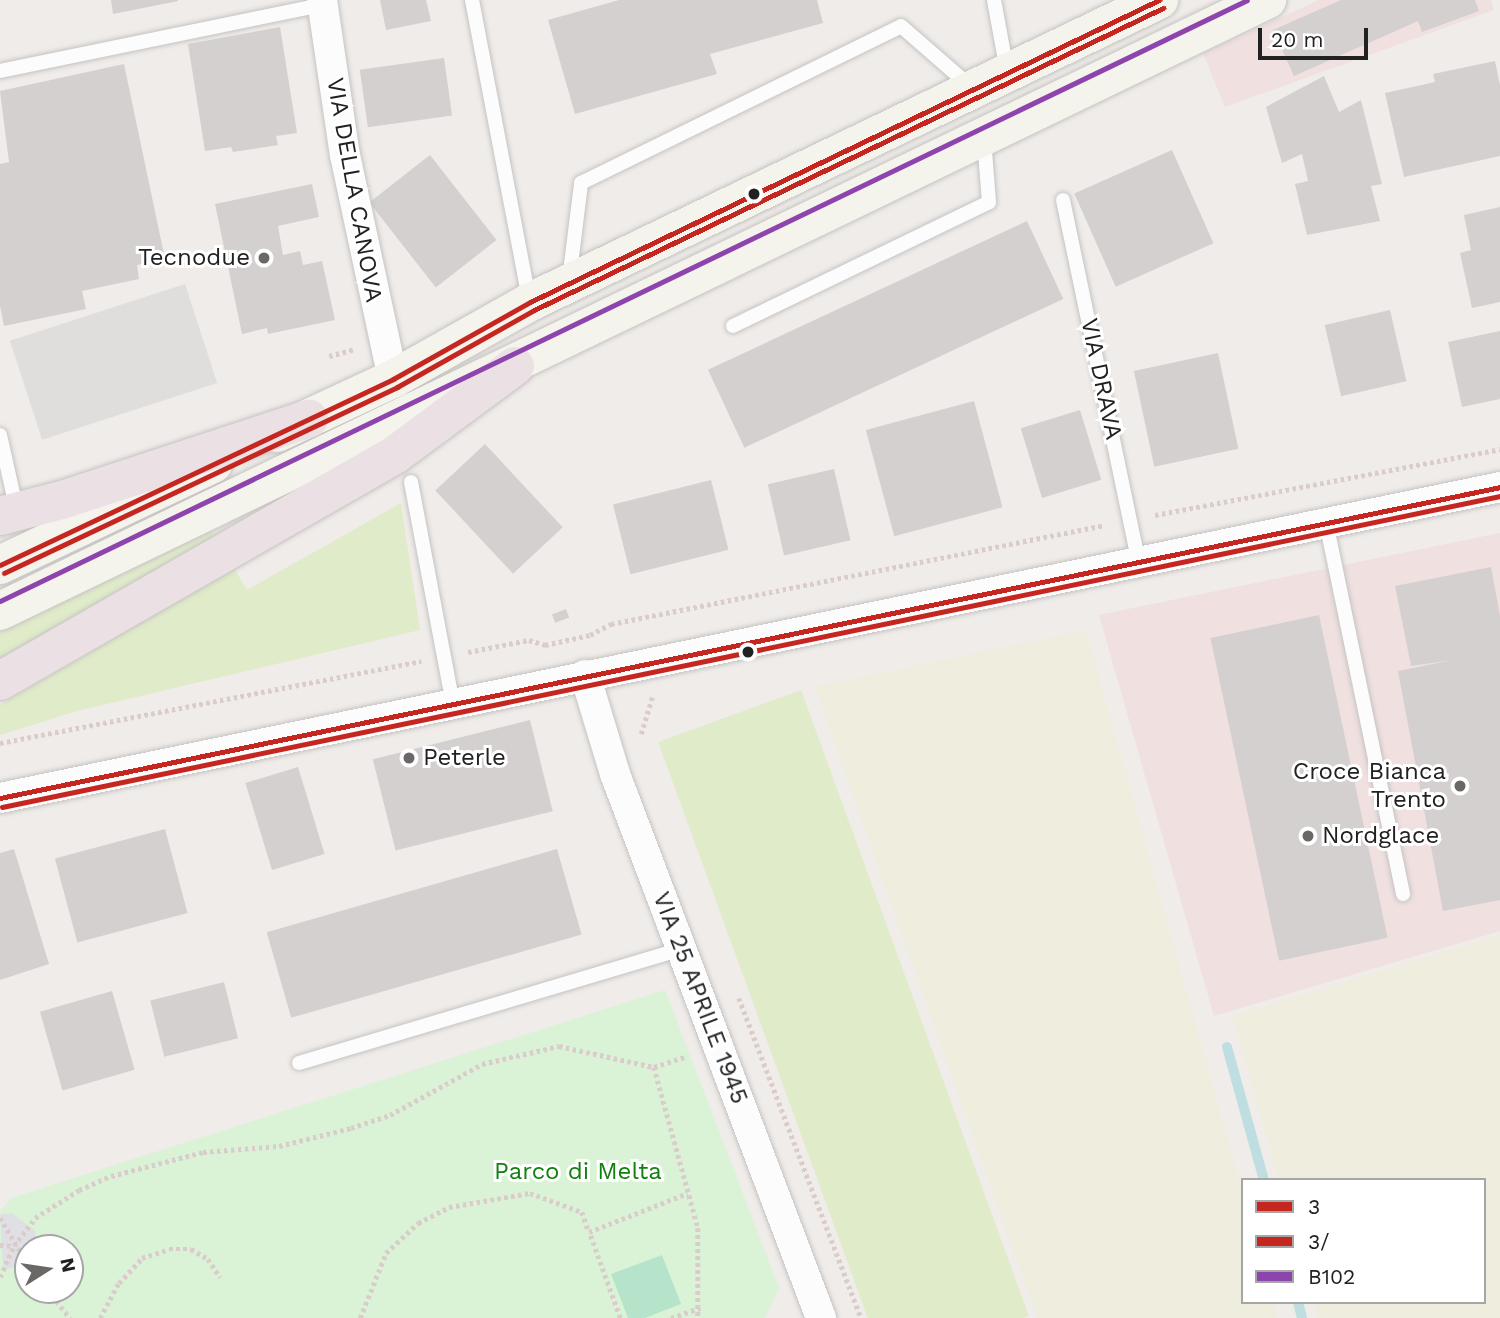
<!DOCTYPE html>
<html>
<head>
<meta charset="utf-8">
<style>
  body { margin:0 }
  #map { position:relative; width:1500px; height:1318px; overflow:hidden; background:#efece9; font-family:"Work Sans",sans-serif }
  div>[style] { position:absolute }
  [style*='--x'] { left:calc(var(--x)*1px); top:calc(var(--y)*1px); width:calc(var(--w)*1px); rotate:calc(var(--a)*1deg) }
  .commercial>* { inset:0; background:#f0e0e0 }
  .farmland>* { inset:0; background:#efeddd }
  .grass>* { inset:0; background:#e0ebc9; transform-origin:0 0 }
  .park>* { inset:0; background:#daf3d6 }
  .pitch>* { inset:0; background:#b6e4cb }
  .parking>* { inset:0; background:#dfdedd; transform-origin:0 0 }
  .plaza>* { inset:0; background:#e0e0e4 }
  .stream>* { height:10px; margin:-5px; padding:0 5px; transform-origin:5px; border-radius:5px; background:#bedee1 }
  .building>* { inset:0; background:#d4d0cf; transform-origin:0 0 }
  .path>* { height:4.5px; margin-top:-2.25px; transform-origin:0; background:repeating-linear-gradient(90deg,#dbcccc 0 3.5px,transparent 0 7px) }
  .roads { filter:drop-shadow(0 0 2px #c5c3c2) drop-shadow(0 0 2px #c5c3c2) }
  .lane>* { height:14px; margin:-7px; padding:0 7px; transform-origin:7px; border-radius:7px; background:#fdfcfc }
  .street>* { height:30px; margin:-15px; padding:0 15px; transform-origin:15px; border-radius:15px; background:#fdfcfc }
  .secondary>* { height:38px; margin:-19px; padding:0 19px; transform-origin:19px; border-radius:19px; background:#f4f3ec }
  .highway>* { height:38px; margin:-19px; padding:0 19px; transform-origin:19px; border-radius:19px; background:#ebe0e3 }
  .bus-1>* { height:5px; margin:-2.5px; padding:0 2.5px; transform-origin:2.5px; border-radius:2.5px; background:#c52720 }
  .bus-2>* { height:5px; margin:-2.5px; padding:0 2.5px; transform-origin:2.5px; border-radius:2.5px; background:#c52720 }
  .bus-3>* { height:5px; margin:-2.5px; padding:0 2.5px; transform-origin:2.5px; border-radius:2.5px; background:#8e44ad }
  .dots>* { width:19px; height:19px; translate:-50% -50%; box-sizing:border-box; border:4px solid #fff; border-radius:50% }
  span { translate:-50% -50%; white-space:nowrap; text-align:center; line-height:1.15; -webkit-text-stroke:6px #fff; paint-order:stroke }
  .street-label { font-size:24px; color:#212121 }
  .poi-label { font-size:24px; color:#212121 }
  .right { translate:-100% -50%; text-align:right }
  .left { translate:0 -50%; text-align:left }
  .park-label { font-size:24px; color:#12800d }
  .legend { position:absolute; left:1241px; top:1178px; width:245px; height:126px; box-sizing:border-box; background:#fff; border:2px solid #a6a6a6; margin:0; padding:9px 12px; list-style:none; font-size:21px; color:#212121 }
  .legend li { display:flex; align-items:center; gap:14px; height:35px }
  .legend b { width:35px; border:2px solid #a6a6a6 }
  .north { position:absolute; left:14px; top:1234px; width:70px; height:70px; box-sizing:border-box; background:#fff; border:2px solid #a6a6a6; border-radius:50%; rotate:78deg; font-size:19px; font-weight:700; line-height:28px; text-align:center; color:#212121 }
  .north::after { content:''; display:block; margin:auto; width:24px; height:32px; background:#696867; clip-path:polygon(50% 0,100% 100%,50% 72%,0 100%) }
  .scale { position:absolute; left:1258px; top:28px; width:110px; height:32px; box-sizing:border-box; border:4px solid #212121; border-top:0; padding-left:9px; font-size:21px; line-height:24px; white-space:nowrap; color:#212121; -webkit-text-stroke:5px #fff; paint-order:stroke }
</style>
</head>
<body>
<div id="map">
  <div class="commercial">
    <i style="clip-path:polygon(1319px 0,1491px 0,1494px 10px,1225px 107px,1203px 53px)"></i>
    <i style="clip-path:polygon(1500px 533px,1500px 931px,1214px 1016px,1099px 615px)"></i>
  </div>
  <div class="farmland">
    <i style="clip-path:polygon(1086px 630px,1243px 1195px,1243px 1302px,1273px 1302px,1277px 1318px,1037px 1318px,815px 687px)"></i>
    <i style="clip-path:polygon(1500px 935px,1500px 1318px,1318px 1318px,1314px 1302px,1484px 1302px,1484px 1180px,1279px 1180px,1233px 1016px)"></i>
  </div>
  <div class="grass">
    <i style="clip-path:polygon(401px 503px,420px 630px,77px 711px,0 735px,0 705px,234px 568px,247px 590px)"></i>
    <i style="clip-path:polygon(211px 531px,214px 536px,0 659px,0 632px)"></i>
    <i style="left:801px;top:690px;width:666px;height:152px;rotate:70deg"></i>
  </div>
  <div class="park">
    <i style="clip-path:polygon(evenodd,665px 990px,779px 1288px,765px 1318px,0 1318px,0 1211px,11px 1198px,665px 990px,28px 1248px,70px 1248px,70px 1290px,28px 1290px,28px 1248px)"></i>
  </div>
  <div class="pitch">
    <i style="clip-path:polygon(662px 1255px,681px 1304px,645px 1318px,628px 1318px,611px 1274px)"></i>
  </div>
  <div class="parking">
    <i style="left:185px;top:284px;width:104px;height:184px;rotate:72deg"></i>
  </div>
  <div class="plaza">
    <i style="clip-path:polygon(12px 1213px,35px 1231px,37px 1248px,28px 1248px,27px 1264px,3px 1270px,0 1214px)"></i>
  </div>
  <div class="stream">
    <i style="--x:1227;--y:1047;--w:138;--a:74.5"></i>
    <i style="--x:1298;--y:1302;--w:16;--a:76"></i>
  </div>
  <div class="building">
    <i style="clip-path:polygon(111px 0,178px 0,178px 1px,113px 14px)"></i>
    <i style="clip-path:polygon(380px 0,426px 0,431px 21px,386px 30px)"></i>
    <i style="clip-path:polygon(619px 0,817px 0,823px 23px,710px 54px,717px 74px,575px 114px,548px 20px)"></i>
    <i style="clip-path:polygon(1341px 0,1475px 0,1479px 11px,1422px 32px,1418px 21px,1294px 76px,1273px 30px)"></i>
    <i style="clip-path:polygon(280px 27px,297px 133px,276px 136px,278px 145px,233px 152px,231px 147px,205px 151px,188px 44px)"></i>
    <i style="left:444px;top:58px;width:58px;height:85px;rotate:82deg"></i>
    <i style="clip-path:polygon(1495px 61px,1500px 85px,1500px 156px,1404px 177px,1385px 93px,1435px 82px,1433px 74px)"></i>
    <i style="clip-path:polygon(124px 64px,165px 259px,137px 265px,139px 279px,82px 291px,86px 309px,4px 326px,0 306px,0 164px,9px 162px,0 91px)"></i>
    <i style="clip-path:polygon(1324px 76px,1339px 112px,1361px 100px,1382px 184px,1371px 186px,1380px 221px,1307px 235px,1295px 184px,1308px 181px,1302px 154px,1282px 163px,1266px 107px)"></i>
    <i style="left:1172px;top:150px;width:102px;height:107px;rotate:66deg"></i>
    <i style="left:430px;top:155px;width:108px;height:77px;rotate:52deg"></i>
    <i style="clip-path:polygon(312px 184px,319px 217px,278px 226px,283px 255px,300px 251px,303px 265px,322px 261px,335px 320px,268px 334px,267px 328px,242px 334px,215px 204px)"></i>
    <i style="clip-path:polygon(1500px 207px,1500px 302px,1472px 308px,1460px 253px,1471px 250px,1464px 215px)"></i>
    <i style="left:1027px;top:221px;width:86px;height:352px;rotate:65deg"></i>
    <i style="left:1390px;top:310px;width:73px;height:67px;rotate:77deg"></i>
    <i style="clip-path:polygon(1500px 331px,1500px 399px,1462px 407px,1448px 342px)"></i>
    <i style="left:1218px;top:353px;width:98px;height:86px;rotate:78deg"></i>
    <i style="left:974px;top:401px;width:110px;height:112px;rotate:75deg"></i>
    <i style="left:1080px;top:410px;width:73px;height:62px;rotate:73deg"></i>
    <i style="left:485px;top:444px;width:114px;height:68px;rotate:47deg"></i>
    <i style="left:834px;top:469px;width:73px;height:68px;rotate:77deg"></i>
    <i style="left:711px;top:480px;width:72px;height:101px;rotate:76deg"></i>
    <i style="clip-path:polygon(1491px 567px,1500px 616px,1500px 900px,1443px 911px,1398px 671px,1453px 660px,1411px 666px,1395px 586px)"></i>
    <i style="left:566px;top:609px;width:9px;height:15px;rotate:69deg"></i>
    <i style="left:1319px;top:615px;width:330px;height:111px;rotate:78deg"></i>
    <i style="left:530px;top:720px;width:94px;height:162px;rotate:76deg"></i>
    <i style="left:298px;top:767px;width:91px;height:55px;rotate:73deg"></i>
    <i style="left:165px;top:829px;width:87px;height:114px;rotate:75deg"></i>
    <i style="clip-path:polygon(14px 849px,49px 964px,0 980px,0 853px)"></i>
    <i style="left:557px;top:849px;width:89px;height:302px;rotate:74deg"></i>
    <i style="left:224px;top:982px;width:58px;height:76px;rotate:76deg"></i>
    <i style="left:112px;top:991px;width:82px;height:75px;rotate:74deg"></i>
  </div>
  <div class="path">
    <i style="--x:329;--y:356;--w:27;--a:-15"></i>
    <i style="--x:1155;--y:515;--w:351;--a:-10.8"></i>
    <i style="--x:468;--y:652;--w:62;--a:-11.1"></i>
    <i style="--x:529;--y:640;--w:17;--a:17"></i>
    <i style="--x:545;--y:645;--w:46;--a:-12.5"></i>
    <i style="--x:590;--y:635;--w:24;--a:-28"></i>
    <i style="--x:611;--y:624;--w:504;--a:-11.33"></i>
    <i style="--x:641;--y:734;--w:39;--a:-73"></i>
    <i style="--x:0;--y:743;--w:429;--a:-11"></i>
    <i style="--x:739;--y:998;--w:342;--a:69.1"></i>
    <i style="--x:654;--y:1067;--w:167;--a:74.7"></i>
    <i style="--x:698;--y:1228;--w:90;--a:90"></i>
    <i style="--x:0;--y:1218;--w:54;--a:58.7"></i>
    <i style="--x:0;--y:1245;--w:14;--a:4"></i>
    <i style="--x:0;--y:1277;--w:34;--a:-66"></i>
    <i style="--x:14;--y:1246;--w:35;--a:-53"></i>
    <i style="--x:35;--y:1218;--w:52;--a:-32.5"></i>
    <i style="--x:79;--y:1190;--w:35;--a:-24"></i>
    <i style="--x:111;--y:1176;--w:95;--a:-14.6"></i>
    <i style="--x:203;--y:1152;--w:76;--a:-4.5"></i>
    <i style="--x:279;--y:1146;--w:74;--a:-14"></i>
    <i style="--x:351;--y:1128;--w:41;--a:-18.4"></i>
    <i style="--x:390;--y:1115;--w:105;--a:-29"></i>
    <i style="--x:482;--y:1064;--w:79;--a:-13.2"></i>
    <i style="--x:559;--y:1046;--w:97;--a:12.5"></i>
    <i style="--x:654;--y:1067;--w:35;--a:-18"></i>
    <i style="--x:48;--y:1290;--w:36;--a:52"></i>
    <i style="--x:100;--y:1318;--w:40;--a:-62"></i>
    <i style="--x:119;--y:1283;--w:34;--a:-47"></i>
    <i style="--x:142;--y:1258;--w:28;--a:-18"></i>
    <i style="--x:169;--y:1249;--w:22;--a:0"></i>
    <i style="--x:191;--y:1249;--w:20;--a:30"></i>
    <i style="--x:208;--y:1259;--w:22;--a:56"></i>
    <i style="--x:360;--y:1318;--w:70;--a:-68.2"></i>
    <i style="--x:386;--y:1253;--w:44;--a:-43.2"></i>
    <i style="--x:418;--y:1223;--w:35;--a:-27"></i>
    <i style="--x:449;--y:1207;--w:82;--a:-9.8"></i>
    <i style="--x:530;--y:1193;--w:55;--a:20.1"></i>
    <i style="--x:582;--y:1212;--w:21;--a:71"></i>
    <i style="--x:620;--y:1318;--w:91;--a:-109.8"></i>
    <i style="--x:589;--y:1232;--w:106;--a:-21.5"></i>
    <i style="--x:671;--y:1318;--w:31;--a:-19"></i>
  </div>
  <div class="roads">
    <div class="lane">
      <i style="--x:472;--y:0;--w:305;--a:79.2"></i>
      <i style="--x:994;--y:0;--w:72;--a:79.6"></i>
      <i style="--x:0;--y:71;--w:329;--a:-11.6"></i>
      <i style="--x:1063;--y:200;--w:366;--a:78.2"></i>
      <i style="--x:569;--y:280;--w:98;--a:-82.9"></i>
      <i style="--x:581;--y:183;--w:356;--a:-26.1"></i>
      <i style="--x:901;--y:26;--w:93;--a:41.1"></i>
      <i style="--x:733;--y:326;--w:284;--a:-25.8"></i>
      <i style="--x:989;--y:202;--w:64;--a:-94.5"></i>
      <i style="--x:0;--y:435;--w:78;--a:77.4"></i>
      <i style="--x:411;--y:482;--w:226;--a:79.3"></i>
      <i style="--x:1326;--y:522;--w:380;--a:78.3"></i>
      <i style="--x:299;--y:1063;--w:400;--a:-16.6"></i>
    </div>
    <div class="street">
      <i style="--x:322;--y:0;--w:157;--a:81.6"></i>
      <i style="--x:345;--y:155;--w:229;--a:77.9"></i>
      <i style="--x:585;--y:675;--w:103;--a:73.1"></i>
      <i style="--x:615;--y:774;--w:582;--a:69.26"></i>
      <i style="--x:0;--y:798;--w:1532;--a:-11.71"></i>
    </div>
    <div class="secondary">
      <i style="--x:277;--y:433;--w:128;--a:-25"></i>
      <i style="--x:393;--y:379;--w:157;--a:-29.3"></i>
      <i style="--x:530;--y:302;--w:698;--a:-25.65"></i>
      <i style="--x:0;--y:565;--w:236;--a:-25.4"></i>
      <i style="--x:0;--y:611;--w:1407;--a:-25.75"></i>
    </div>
    <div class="highway">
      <i style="--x:0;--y:516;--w:64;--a:-14.5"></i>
      <i style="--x:62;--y:500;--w:260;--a:-18.2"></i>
      <i style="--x:0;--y:681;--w:456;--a:-29.8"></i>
      <i style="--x:396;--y:454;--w:148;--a:-36.5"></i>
    </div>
  </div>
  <div class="bus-1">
    <i style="--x:0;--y:565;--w:435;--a:-25.3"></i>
    <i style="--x:393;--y:379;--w:157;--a:-29.3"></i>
    <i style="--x:530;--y:302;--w:698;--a:-25.65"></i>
    <i style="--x:0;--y:798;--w:1532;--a:-11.71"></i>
  </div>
  <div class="bus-2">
    <i style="--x:4;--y:573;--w:435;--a:-25.3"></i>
    <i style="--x:397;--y:387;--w:157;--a:-29.3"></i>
    <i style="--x:534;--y:310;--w:698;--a:-25.65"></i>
    <i style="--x:2;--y:807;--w:1530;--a:-11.73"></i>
  </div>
  <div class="bus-3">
    <i style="--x:0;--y:601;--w:1384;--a:-25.73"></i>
  </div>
  <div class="dots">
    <i style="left:754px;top:194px;background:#212121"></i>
    <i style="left:264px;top:258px;background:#696867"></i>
    <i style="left:748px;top:652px;background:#212121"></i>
    <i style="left:409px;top:758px;background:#696867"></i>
    <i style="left:1460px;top:786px;background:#696867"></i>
    <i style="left:1308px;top:836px;background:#696867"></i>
  </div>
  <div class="street-label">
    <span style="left:354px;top:190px;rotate:80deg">VIA DELLA CANOVA</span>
    <span style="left:1101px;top:379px;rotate:78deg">VIA DRAVA</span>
    <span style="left:700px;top:998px;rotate:69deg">VIA 25 APRILE 1945</span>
  </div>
  <div class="poi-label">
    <span class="right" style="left:250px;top:258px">Tecnodue</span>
    <span class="left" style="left:423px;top:758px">Peterle</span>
    <span class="right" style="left:1446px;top:786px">Croce Bianca<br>Trento</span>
    <span class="left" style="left:1322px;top:836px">Nordglace</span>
  </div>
  <div class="park-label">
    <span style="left:578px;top:1172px">Parco di Melta</span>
  </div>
  <ul class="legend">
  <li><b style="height:9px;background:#c52720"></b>3</li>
  <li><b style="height:9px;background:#c52720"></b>3/</li>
  <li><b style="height:9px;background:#8e44ad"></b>B102</li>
  </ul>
  <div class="north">N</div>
  <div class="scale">20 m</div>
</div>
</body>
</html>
